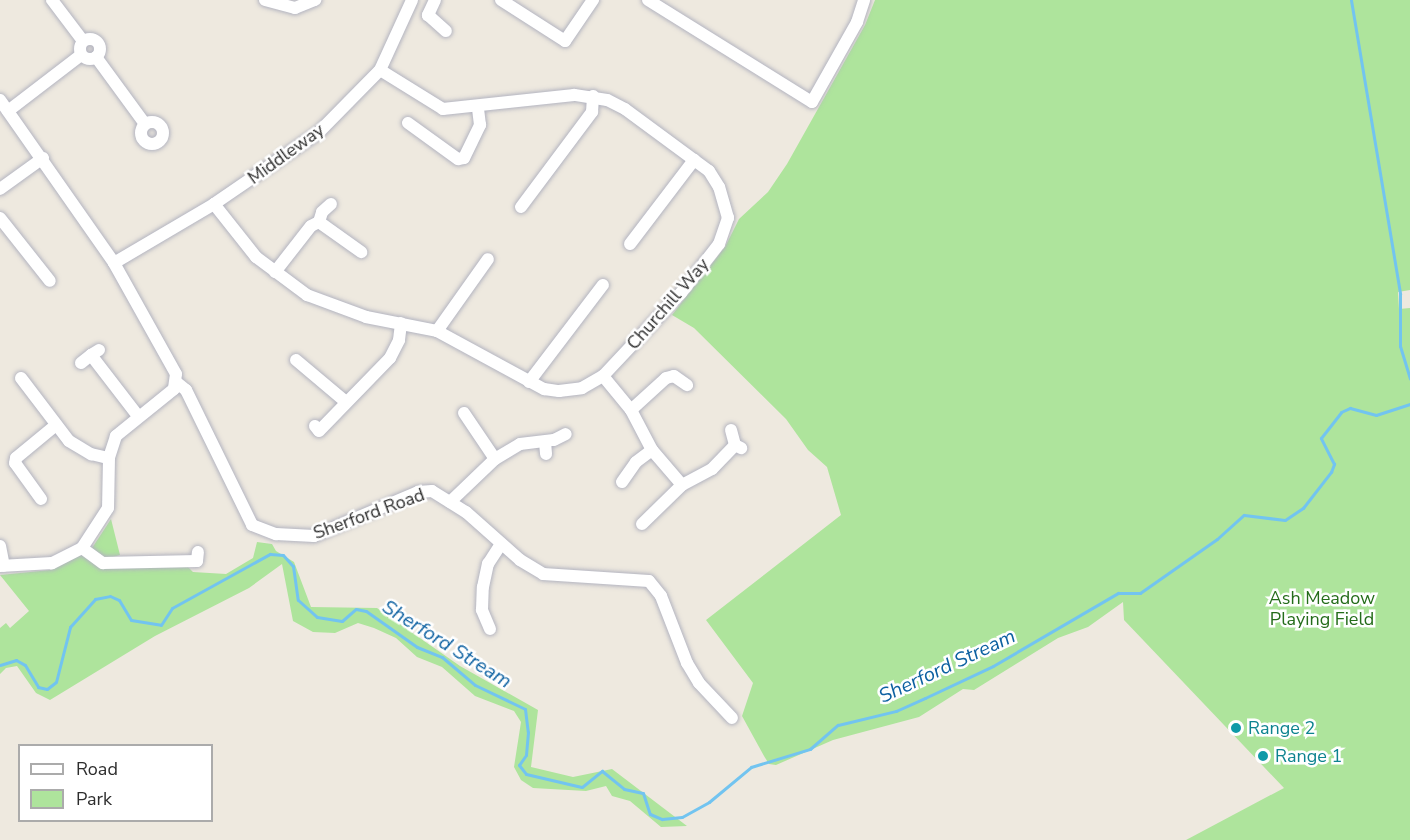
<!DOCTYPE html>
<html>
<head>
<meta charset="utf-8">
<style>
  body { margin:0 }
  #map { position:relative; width:1410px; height:840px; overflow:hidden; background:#eee9df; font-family:"Nunito Sans",sans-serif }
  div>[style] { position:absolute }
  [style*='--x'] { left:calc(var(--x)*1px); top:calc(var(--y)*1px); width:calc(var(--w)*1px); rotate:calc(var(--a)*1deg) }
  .green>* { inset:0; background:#aee49c }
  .stream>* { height:3px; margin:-1.5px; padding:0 1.5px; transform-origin:1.5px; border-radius:1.5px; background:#72c4f0 }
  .roads { filter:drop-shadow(0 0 2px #b3b4c0) drop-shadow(0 0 2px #b3b4c0) }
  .street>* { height:12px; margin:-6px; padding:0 6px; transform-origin:6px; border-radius:6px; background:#fff }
  .street>.ring { margin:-6px; padding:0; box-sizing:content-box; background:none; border:12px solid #fff; border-radius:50% }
  .dots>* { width:16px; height:16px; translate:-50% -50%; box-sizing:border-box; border:3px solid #fff; border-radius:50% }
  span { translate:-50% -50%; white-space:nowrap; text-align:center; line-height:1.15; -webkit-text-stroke:5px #fff; paint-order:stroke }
  .street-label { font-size:18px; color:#2d2d2d }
  .park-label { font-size:18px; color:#246c1a }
  .culture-label { font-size:18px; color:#0d838f }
  .left { translate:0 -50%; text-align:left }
  .water-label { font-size:20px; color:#0d61a1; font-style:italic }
  .legend { position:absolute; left:18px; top:744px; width:195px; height:78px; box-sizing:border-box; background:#fff; border:2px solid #ababab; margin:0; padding:8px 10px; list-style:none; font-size:18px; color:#2d2d2d }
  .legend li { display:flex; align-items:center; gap:12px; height:30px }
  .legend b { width:30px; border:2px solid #ababab }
</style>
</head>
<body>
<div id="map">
  <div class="green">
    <i style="clip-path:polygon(875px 0,1410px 0,1410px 290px,1398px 292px,1399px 309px,1410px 308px,1410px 840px,1186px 840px,1284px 788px,1124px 620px,1123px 602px,1088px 627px,1058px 638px,974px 690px,963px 689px,919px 717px,833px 740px,776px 765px,769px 764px,764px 756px,742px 716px,753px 683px,706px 620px,841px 515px,827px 467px,808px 450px,786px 419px,694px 328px,672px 315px,725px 247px,739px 219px,768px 192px,787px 164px,865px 25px)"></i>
    <i style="clip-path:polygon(111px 519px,120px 555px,106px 559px,92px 548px)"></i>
    <i style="clip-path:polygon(257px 542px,272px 544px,276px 551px,294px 562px,311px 607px,377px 608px,460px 666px,538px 710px,531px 767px,573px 777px,612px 769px,687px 826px,661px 827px,630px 801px,612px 796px,606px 786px,586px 791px,533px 788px,521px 780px,514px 767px,521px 722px,514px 711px,475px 696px,442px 667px,417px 657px,396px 638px,374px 628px,358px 623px,335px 633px,313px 632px,293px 621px,282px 564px,249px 588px,155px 636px,50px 700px,36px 693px,17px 666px,6px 668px,0 674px,0 628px,6px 623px,10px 628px,29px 611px,0 575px,50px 570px,81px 555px,102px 568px,187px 566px,193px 572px,226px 574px,253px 558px)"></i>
  </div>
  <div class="stream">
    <i style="--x:1351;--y:0;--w:298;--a:80.5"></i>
    <i style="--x:1400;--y:294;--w:52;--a:90"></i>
    <i style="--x:1400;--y:346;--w:34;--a:73"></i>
    <i style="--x:0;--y:665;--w:17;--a:-17"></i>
    <i style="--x:16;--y:660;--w:10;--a:29"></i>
    <i style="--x:25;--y:665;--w:26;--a:59"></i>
    <i style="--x:38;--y:687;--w:9;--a:13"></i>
    <i style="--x:47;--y:689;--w:11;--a:-38"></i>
    <i style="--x:56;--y:682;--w:57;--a:-75.7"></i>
    <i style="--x:70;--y:627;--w:38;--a:-48"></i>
    <i style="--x:95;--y:599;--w:15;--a:-11"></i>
    <i style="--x:110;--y:596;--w:10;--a:24"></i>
    <i style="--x:119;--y:600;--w:23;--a:59"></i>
    <i style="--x:131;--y:620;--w:30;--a:9"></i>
    <i style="--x:161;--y:625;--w:20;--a:-57"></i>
    <i style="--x:172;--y:608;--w:112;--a:-28.9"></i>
    <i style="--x:270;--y:554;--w:13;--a:4"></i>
    <i style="--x:283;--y:555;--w:15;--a:48"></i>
    <i style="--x:293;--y:566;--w:34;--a:82"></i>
    <i style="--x:298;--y:600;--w:25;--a:42"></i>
    <i style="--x:317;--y:617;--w:25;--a:9"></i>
    <i style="--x:342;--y:621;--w:18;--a:-41"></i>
    <i style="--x:356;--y:609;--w:10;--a:11"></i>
    <i style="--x:366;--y:611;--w:62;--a:35.2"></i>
    <i style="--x:417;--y:647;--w:27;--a:22"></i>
    <i style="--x:442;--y:657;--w:43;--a:40.3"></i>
    <i style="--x:475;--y:685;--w:55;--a:25.6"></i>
    <i style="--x:525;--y:709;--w:23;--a:83"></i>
    <i style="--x:528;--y:732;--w:23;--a:95"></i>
    <i style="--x:526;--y:755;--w:12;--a:125"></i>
    <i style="--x:519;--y:765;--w:11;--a:52"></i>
    <i style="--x:526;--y:774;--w:57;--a:13.1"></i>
    <i style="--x:582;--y:787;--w:26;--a:-39"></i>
    <i style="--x:602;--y:771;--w:28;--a:39"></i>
    <i style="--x:624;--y:789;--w:19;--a:12"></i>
    <i style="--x:643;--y:793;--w:22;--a:72"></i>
    <i style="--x:650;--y:814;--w:13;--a:23"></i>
    <i style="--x:662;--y:819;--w:20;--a:-6"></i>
    <i style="--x:682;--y:817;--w:31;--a:-29"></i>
    <i style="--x:709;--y:802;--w:55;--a:-39.8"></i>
    <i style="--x:751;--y:767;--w:62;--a:-17"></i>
    <i style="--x:810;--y:749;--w:37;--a:-41"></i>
    <i style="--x:838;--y:725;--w:60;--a:-13.6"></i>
    <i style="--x:896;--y:711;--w:32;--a:-24"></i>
    <i style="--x:925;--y:698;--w:75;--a:-25.2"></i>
    <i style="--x:993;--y:666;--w:145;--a:-30.3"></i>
    <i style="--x:1118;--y:593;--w:22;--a:0"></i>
    <i style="--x:1140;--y:593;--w:94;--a:-35"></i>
    <i style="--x:1217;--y:539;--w:36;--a:-42"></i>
    <i style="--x:1244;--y:515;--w:41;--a:7"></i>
    <i style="--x:1285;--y:520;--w:22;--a:-34"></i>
    <i style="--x:1303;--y:508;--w:46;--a:-52.1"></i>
    <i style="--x:1331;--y:472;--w:9;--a:-69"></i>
    <i style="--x:1334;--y:464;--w:29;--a:-117"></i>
    <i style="--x:1321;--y:438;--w:33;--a:-52"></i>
    <i style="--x:1341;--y:412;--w:10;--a:-24"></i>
    <i style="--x:1350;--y:408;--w:27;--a:15"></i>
    <i style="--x:1376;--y:415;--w:36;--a:-18"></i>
  </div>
  <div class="roads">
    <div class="street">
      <i style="--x:52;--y:0;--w:51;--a:52.9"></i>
      <i style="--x:265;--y:0;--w:31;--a:15"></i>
      <i style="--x:295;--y:8;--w:22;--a:-22"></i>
      <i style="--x:435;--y:0;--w:17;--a:115"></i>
      <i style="--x:428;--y:15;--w:24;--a:42"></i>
      <i style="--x:501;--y:0;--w:76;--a:32.6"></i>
      <i style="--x:565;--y:41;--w:50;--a:-55.7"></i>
      <i style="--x:648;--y:0;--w:193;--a:31.9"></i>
      <i style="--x:812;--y:102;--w:92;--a:-60.6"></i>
      <i style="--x:857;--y:22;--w:23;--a:-72"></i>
      <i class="ring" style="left:80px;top:39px;width:8px;height:8px"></i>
      <i style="--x:96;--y:57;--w:83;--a:53.8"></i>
      <i style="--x:0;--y:100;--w:199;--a:55"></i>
      <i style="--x:114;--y:263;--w:127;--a:60.8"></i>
      <i style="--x:176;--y:374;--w:15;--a:98"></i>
      <i style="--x:174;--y:389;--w:75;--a:141"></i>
      <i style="--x:116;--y:436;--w:23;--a:108"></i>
      <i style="--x:109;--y:458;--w:50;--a:91.1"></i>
      <i style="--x:108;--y:508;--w:48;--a:123"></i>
      <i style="--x:82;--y:548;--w:34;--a:153"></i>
      <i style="--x:52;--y:563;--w:52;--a:176.7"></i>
      <i style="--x:8;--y:111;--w:92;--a:-37.5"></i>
      <i class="ring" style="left:141px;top:122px;width:10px;height:10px"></i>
      <i style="--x:408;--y:123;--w:62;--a:35.8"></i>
      <i style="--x:458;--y:159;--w:6;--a:-9"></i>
      <i style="--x:464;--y:158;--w:37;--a:-64"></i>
      <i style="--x:480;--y:125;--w:17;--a:-97"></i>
      <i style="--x:0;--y:189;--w:53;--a:-35.8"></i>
      <i style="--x:214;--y:204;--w:68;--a:51.6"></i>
      <i style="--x:256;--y:257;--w:64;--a:36.7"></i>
      <i style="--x:307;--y:295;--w:63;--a:20.4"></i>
      <i style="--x:366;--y:317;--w:72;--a:11.2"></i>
      <i style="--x:437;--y:331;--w:122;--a:28.5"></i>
      <i style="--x:544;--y:389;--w:15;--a:8"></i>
      <i style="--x:559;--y:391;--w:23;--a:-7"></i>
      <i style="--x:582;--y:388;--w:24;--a:-30"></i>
      <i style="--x:603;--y:376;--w:114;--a:-46.8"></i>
      <i style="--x:681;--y:293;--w:62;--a:-52.2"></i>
      <i style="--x:719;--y:244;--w:28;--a:-71"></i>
      <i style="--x:728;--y:218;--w:32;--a:-106"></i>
      <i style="--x:719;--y:187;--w:19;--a:-122"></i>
      <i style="--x:709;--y:171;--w:104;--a:-143.6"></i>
      <i style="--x:625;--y:109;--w:20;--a:-153"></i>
      <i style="--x:607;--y:100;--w:33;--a:-171"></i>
      <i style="--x:574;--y:95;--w:132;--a:173.9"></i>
      <i style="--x:443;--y:109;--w:74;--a:-148.2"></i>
      <i style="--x:521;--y:207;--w:119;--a:-53.2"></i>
      <i style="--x:592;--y:112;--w:16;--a:-86"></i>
      <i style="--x:0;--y:218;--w:80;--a:51.6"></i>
      <i style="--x:319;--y:222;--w:10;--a:-73"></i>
      <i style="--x:322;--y:212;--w:12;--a:-42"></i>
      <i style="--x:630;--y:244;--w:106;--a:-52.7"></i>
      <i style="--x:114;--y:263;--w:116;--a:-30.5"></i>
      <i style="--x:214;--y:204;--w:127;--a:-34.4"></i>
      <i style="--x:319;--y:132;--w:87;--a:-45.5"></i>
      <i style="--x:380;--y:70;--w:77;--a:-65.4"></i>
      <i style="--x:275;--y:272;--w:58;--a:-52"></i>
      <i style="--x:311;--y:226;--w:9;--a:-27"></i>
      <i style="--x:319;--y:222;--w:52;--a:35.5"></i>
      <i style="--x:437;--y:331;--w:88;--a:-54.7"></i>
      <i style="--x:99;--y:350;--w:9;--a:148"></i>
      <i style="--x:91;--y:355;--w:77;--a:52.4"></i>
      <i style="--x:296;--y:360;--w:65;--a:40"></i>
      <i style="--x:81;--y:363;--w:13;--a:-39"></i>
      <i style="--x:603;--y:376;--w:44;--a:50.5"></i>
      <i style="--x:631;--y:410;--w:45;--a:62.3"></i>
      <i style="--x:652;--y:450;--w:46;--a:49.4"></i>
      <i style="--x:682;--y:485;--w:34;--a:-28"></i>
      <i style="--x:712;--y:469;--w:33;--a:-46"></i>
      <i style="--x:21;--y:378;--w:79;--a:52.7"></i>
      <i style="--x:69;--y:441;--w:26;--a:31"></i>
      <i style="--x:91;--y:454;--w:18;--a:13"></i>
      <i style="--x:176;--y:382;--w:13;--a:39"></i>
      <i style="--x:186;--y:390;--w:150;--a:63.9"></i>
      <i style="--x:252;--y:525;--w:26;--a:21"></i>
      <i style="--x:276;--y:534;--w:38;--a:3"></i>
      <i style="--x:314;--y:536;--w:113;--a:-22.9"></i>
      <i style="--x:418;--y:492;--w:14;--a:-4"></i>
      <i style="--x:432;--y:491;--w:40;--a:32"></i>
      <i style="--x:466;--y:512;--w:72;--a:41.6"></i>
      <i style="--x:520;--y:560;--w:27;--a:31"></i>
      <i style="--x:543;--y:574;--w:106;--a:3.8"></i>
      <i style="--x:649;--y:581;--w:19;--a:51"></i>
      <i style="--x:661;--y:596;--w:72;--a:68.8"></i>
      <i style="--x:687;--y:663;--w:23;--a:59"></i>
      <i style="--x:699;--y:683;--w:48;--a:46.7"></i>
      <i style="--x:529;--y:382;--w:122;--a:-52.7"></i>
      <i style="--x:631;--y:410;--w:47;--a:-42.4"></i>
      <i style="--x:666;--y:378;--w:8;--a:-14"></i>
      <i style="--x:674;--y:376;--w:16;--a:35"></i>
      <i style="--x:464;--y:413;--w:55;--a:56"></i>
      <i style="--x:315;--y:426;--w:6;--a:51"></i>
      <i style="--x:319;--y:431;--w:102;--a:-45.8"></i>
      <i style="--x:390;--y:358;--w:20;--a:-63"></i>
      <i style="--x:399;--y:340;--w:17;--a:-83"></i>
      <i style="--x:731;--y:430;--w:16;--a:75"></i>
      <i style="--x:735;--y:445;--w:7;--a:27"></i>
      <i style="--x:545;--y:442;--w:12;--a:85"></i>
      <i style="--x:622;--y:482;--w:24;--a:-55"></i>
      <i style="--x:636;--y:462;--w:20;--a:-37"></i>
      <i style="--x:41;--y:499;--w:44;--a:-125.8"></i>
      <i style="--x:15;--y:463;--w:5;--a:-79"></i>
      <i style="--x:16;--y:458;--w:52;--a:-39.5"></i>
      <i style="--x:450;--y:502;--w:62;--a:-43.7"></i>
      <i style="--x:495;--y:459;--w:29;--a:-31"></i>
      <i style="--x:520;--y:444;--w:34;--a:-7"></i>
      <i style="--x:554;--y:440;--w:13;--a:-27"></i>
      <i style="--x:642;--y:524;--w:56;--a:-44.3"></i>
      <i style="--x:0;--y:546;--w:20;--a:79"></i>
      <i style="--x:82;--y:548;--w:26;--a:36"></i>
      <i style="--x:103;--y:563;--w:94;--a:-1.2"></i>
      <i style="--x:197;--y:561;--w:9;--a:-84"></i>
      <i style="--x:490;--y:629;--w:21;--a:-113"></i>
      <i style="--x:482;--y:610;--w:23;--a:-88"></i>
      <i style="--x:483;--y:587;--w:24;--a:-78"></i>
      <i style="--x:488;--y:564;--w:24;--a:-57"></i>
    </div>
  </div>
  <div class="dots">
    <i style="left:1236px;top:728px;background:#0f9aa8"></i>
    <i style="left:1263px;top:756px;background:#0f9aa8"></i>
  </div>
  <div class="street-label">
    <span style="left:286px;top:154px;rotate:-36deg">Middleway</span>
    <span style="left:668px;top:304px;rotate:-49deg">Churchill Way</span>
    <span style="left:369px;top:514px;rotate:-20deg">Sherford Road</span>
  </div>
  <div class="park-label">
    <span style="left:1322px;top:609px">Ash Meadow<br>Playing Field</span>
  </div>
  <div class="culture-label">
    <span class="left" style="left:1248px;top:728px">Range 2</span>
    <span class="left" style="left:1275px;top:756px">Range 1</span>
  </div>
  <div class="water-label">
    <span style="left:447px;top:644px;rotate:32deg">Sherford Stream</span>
    <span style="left:947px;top:666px;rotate:-25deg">Sherford Stream</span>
  </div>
  <ul class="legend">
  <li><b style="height:8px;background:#fff"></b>Road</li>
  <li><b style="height:16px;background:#aee49c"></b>Park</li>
  </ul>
</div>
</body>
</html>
